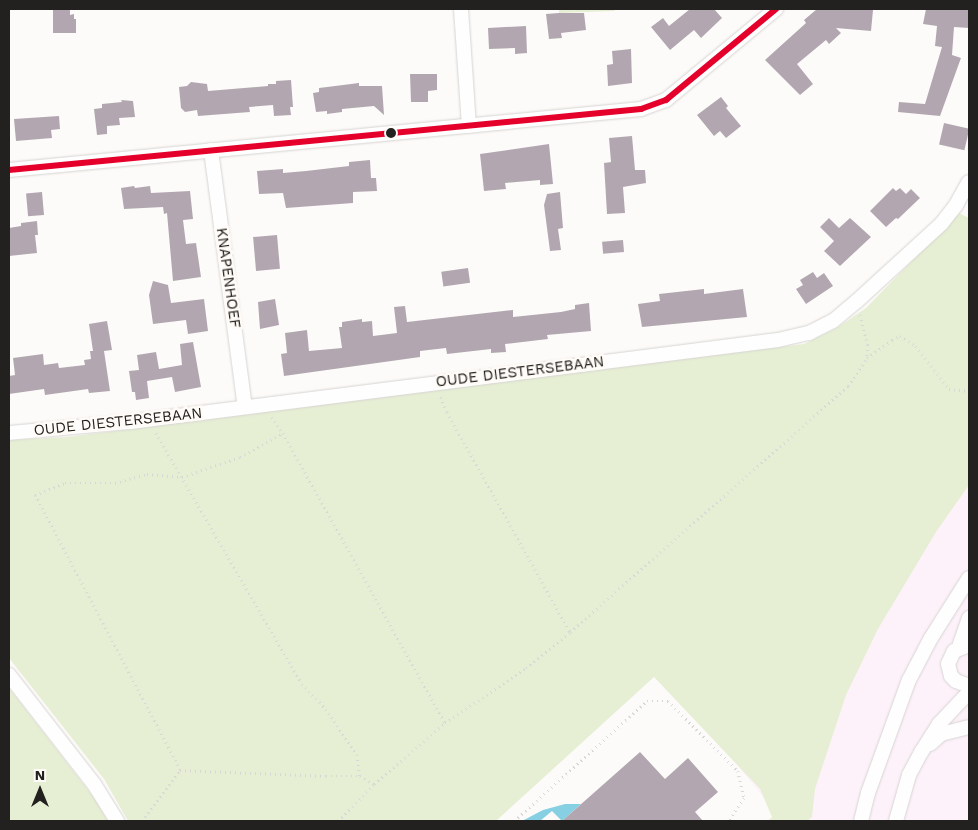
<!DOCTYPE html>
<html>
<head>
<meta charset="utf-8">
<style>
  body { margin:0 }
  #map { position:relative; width:978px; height:830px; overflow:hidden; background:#fdfbf9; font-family:"Work Sans",sans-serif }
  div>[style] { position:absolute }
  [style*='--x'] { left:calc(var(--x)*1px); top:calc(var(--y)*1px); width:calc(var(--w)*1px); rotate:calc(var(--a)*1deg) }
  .industrial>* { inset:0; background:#fef2fa }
  .green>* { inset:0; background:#e6efd4 }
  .water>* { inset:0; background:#87d0e3 }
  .building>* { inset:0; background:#b2a7b0; transform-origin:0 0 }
  .path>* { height:2.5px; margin-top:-1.25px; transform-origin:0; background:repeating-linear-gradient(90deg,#d8d7d7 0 1px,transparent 0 5px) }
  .roads { filter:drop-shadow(0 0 1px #d6d4d2) drop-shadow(0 0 1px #d6d4d2) }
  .minor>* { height:14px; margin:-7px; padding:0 7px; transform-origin:7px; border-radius:7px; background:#fffefe }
  .bus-1>* { height:6px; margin:-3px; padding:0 3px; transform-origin:3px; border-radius:3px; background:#e4002b }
  .dots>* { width:14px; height:14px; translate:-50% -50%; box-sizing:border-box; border:2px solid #fffbf7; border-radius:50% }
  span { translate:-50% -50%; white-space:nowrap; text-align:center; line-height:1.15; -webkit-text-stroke:5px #fffbf7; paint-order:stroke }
  .street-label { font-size:15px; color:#23211f }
  .frame { position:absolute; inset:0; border:10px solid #23211f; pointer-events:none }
  .north { position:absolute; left:15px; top:765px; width:50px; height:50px; -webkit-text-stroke:4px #fffbf7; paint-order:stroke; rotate:0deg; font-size:14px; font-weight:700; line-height:20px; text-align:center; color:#23211f }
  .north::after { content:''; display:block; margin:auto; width:18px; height:22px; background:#23211f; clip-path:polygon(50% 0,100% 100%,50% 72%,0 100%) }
</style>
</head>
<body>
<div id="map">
  <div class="industrial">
    <i style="clip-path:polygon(969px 405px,969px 821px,777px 821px,780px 818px,665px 676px)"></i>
  </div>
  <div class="green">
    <i style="clip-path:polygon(559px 9px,617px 9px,614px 11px,559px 13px)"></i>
    <i style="clip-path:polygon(959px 213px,969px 218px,969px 485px,936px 532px,878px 629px,846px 695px,815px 789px,812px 817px,807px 821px,768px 821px,772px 817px,760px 789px,654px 677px,496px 821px,128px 821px,104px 779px,9px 658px,9px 440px,67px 437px,804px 344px,835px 329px,866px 308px)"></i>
    <i style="clip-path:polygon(9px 688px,95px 799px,108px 821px,9px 821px)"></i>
  </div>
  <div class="water">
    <i style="clip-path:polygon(565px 804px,581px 804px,562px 821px,552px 811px,540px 821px,522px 821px,543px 810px)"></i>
  </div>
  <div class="building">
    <i style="clip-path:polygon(53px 9px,70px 9px,70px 15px,74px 14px,74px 19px,76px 19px,76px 33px,53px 33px)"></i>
    <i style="clip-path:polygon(690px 9px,714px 9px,722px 18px,701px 38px,694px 30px,670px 50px,651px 27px,663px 18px,669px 26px)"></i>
    <i style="clip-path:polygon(817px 9px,873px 10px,871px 31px,836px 28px,841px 33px,829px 44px,826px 40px,797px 64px,813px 84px,800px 95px,765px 60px,806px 23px,804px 20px)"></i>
    <i style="clip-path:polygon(926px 9px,969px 9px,969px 28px,954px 27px,952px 55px,961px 58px,940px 116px,898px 112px,899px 102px,925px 104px,942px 47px,935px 46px,937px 26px,923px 24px)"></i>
    <i style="clip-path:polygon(559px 13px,584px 13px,586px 30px,561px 33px,562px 38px,549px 39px,546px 14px)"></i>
    <i style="clip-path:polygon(526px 26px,527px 53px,515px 54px,515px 48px,489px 49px,488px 28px)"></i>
    <i style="clip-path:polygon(631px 49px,632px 83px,608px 86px,607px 65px,613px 64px,612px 51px)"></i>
    <i style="clip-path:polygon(410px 74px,437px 74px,437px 90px,428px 91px,428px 102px,411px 102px)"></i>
    <i style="clip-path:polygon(291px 80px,293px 107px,290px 107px,291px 115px,274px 116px,273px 105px,249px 107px,250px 112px,198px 116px,197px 110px,185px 112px,181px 108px,179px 87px,187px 86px,191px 82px,207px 84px,208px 91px,268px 86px,268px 84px,276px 84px,276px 81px)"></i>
    <i style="clip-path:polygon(359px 83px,359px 86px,382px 86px,384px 115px,374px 106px,342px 109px,342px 112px,327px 114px,327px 111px,316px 112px,313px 93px,319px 92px,319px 88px)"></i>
    <i style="clip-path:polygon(721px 97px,728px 106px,726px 108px,741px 126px,726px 138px,720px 131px,714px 136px,697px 115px)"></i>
    <i style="clip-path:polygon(121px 100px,133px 101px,135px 117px,119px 118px,120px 125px,107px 126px,107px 134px,97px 135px,94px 109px,102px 108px,102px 104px,122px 102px)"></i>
    <i style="clip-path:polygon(59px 116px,60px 129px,51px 130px,52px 138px,16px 141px,14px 119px)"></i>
    <i style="left:944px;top:123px;width:26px;height:22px;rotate:13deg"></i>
    <i style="clip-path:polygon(632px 136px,635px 170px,645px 170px,646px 183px,623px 187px,625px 213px,607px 214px,604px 163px,611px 162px,609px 138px)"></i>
    <i style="clip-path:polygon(549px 144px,553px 184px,540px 185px,540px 180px,505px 183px,506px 189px,484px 191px,480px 154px)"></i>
    <i style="clip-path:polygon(370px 160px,371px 178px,376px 178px,377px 191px,353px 192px,353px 203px,286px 208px,283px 193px,259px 194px,257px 171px,283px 169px,283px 173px,306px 171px,349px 166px,349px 162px)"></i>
    <i style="clip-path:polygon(134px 186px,135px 188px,150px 186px,151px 193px,190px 191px,193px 219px,183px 220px,186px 244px,196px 243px,201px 277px,173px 281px,167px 213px,164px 214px,163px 207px,124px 209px,121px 188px)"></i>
    <i style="clip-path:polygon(893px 188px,896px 191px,900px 188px,906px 194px,911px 189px,920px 198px,898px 219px,896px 218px,886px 227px,870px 211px)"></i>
    <i style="left:42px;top:192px;width:23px;height:16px;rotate:85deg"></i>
    <i style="clip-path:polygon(560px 192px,563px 228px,558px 229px,561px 250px,550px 251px,544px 205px,547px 194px)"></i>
    <i style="clip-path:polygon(829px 218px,839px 228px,850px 218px,871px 237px,840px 266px,824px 251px,834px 241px,820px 227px)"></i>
    <i style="clip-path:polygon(37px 221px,38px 235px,35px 235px,37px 253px,9px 256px,9px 228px,21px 226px,21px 223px)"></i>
    <i style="left:277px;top:235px;width:34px;height:24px;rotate:85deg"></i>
    <i style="left:623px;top:240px;width:12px;height:21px;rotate:85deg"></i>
    <i style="left:468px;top:268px;width:15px;height:27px;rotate:82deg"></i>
    <i style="clip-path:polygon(813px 272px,817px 278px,824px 273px,833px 286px,806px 304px,796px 289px,803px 285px,800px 280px)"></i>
    <i style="clip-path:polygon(153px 281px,168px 285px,171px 303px,204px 299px,208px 331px,188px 334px,186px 320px,153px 324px,149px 295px)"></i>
    <i style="clip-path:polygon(704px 289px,704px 294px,743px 289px,747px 317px,642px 327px,638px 304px,660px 301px,659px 294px)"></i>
    <i style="clip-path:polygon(275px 299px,279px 325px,260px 329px,258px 302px)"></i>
    <i style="clip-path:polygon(589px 303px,591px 331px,547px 335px,548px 339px,505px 344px,506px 352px,491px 353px,491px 349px,447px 354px,446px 348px,420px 351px,420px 357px,284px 376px,281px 354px,287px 353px,285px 333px,307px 330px,309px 351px,342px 348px,339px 327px,342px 327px,342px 322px,362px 319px,362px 322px,372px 321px,373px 336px,397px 333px,394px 307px,405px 306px,407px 322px,513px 310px,513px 317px,561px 312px,575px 309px,575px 305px)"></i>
    <i style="clip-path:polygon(107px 321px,112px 350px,104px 351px,110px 391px,89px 393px,88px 389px,45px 395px,44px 389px,9px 394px,9px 376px,15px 375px,13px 358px,43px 354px,44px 365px,58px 363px,59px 368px,85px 365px,84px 360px,91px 359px,90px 351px,93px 351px,89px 324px)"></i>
    <i style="clip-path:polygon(193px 342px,201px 387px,175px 392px,172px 377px,147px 381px,149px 398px,136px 400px,135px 392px,132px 392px,129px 371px,139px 370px,137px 355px,156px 352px,159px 369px,182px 365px,180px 344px)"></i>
    <i style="clip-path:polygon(640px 752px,665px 779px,688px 758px,718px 792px,695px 812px,703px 821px,562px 821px)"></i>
  </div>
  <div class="path">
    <i style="--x:860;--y:315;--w:31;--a:75"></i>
    <i style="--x:868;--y:345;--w:13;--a:94"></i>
    <i style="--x:441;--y:397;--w:16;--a:68"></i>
    <i style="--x:447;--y:412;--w:252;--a:60.8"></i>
    <i style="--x:272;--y:417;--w:19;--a:55"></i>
    <i style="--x:283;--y:433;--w:332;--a:60.8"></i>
    <i style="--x:156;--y:433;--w:290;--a:59.8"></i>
    <i style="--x:302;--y:684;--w:35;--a:46"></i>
    <i style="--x:326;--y:709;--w:55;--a:56"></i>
    <i style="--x:357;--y:755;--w:21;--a:82"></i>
    <i style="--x:180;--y:770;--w:311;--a:-117.8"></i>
    <i style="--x:35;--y:495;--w:32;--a:-22"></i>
    <i style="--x:65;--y:483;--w:50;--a:0"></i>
    <i style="--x:115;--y:483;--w:33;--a:-16"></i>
    <i style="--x:147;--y:474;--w:35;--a:5"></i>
    <i style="--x:182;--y:477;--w:61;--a:-19"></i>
    <i style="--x:240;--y:457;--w:49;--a:-29.2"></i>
    <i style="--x:142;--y:821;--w:64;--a:-53.3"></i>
    <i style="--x:180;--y:770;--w:146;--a:2.4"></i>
    <i style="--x:326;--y:776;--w:34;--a:0"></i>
    <i style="--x:360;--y:776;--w:16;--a:30"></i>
    <i style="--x:338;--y:821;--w:52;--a:-45.8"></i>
    <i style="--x:374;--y:784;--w:94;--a:-40.7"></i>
    <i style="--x:445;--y:723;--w:98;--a:-34.2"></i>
    <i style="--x:526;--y:668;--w:57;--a:-39.3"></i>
    <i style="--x:570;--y:632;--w:371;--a:-41.5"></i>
    <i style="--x:848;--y:386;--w:34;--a:-56"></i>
    <i style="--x:867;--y:358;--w:31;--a:-36"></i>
    <i style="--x:892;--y:340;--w:9;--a:-27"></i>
    <i style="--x:900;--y:336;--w:19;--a:32"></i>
    <i style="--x:916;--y:346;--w:54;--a:52.5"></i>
    <i style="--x:949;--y:389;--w:20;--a:6"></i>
    <i style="--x:514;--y:821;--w:179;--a:-42.1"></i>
    <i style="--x:647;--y:701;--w:21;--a:0"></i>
    <i style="--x:668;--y:701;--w:99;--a:45"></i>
    <i style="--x:738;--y:771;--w:28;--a:77"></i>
    <i style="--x:744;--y:798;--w:27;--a:123"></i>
  </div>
  <div class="roads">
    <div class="minor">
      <i style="--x:461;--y:9;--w:117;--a:86.1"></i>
      <i style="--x:211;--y:150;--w:259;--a:82.5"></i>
      <i style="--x:9;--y:170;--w:635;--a:-5.51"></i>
      <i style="--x:641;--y:109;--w:27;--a:-20"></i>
      <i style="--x:666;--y:100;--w:143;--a:-39.6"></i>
      <i style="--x:9;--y:433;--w:121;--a:-5.2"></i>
      <i style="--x:130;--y:422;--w:653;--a:-7.21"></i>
      <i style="--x:778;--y:340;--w:32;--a:-13"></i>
      <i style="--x:809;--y:333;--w:27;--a:-27"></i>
      <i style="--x:833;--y:321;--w:31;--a:-40"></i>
      <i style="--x:857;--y:301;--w:115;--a:-42.5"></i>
      <i style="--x:942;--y:223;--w:23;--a:-52"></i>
      <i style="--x:956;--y:205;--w:26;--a:-61"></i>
      <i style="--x:969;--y:645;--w:16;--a:158"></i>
      <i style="--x:954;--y:651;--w:14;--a:115"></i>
      <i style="--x:948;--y:664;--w:12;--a:76"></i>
      <i style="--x:951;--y:676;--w:7;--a:45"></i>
      <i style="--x:956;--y:681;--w:14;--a:21"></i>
      <i style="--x:959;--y:647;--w:31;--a:-71"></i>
      <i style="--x:9;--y:675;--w:138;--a:52.1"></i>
      <i style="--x:94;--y:784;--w:44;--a:58.1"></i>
      <i style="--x:930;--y:744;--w:15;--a:-42"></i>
      <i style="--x:941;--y:734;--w:29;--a:-14"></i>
      <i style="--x:861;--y:821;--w:29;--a:-76"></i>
      <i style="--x:868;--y:793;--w:120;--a:-70.1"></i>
      <i style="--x:909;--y:680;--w:47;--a:-62.4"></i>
      <i style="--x:931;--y:638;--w:71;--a:-57.7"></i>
      <i style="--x:896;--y:821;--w:48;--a:-74.2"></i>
      <i style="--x:909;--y:775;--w:27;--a:-62"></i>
      <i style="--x:922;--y:751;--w:32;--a:-58"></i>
      <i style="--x:939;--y:724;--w:44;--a:-46.8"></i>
    </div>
  </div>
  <div class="bus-1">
    <i style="--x:9;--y:170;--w:635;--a:-5.51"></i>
    <i style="--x:641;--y:109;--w:27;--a:-20"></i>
    <i style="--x:666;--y:100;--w:143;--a:-39.6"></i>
  </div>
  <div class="dots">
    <i style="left:391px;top:133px;background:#23211f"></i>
  </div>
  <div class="street-label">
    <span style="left:228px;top:278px;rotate:82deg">KNAPENHOEF</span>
    <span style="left:520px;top:372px;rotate:-7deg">OUDE DIESTERSEBAAN</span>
    <span style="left:118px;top:422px;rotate:-6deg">OUDE DIESTERSEBAAN</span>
  </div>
  <div class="frame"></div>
  <div class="north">N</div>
</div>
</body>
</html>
